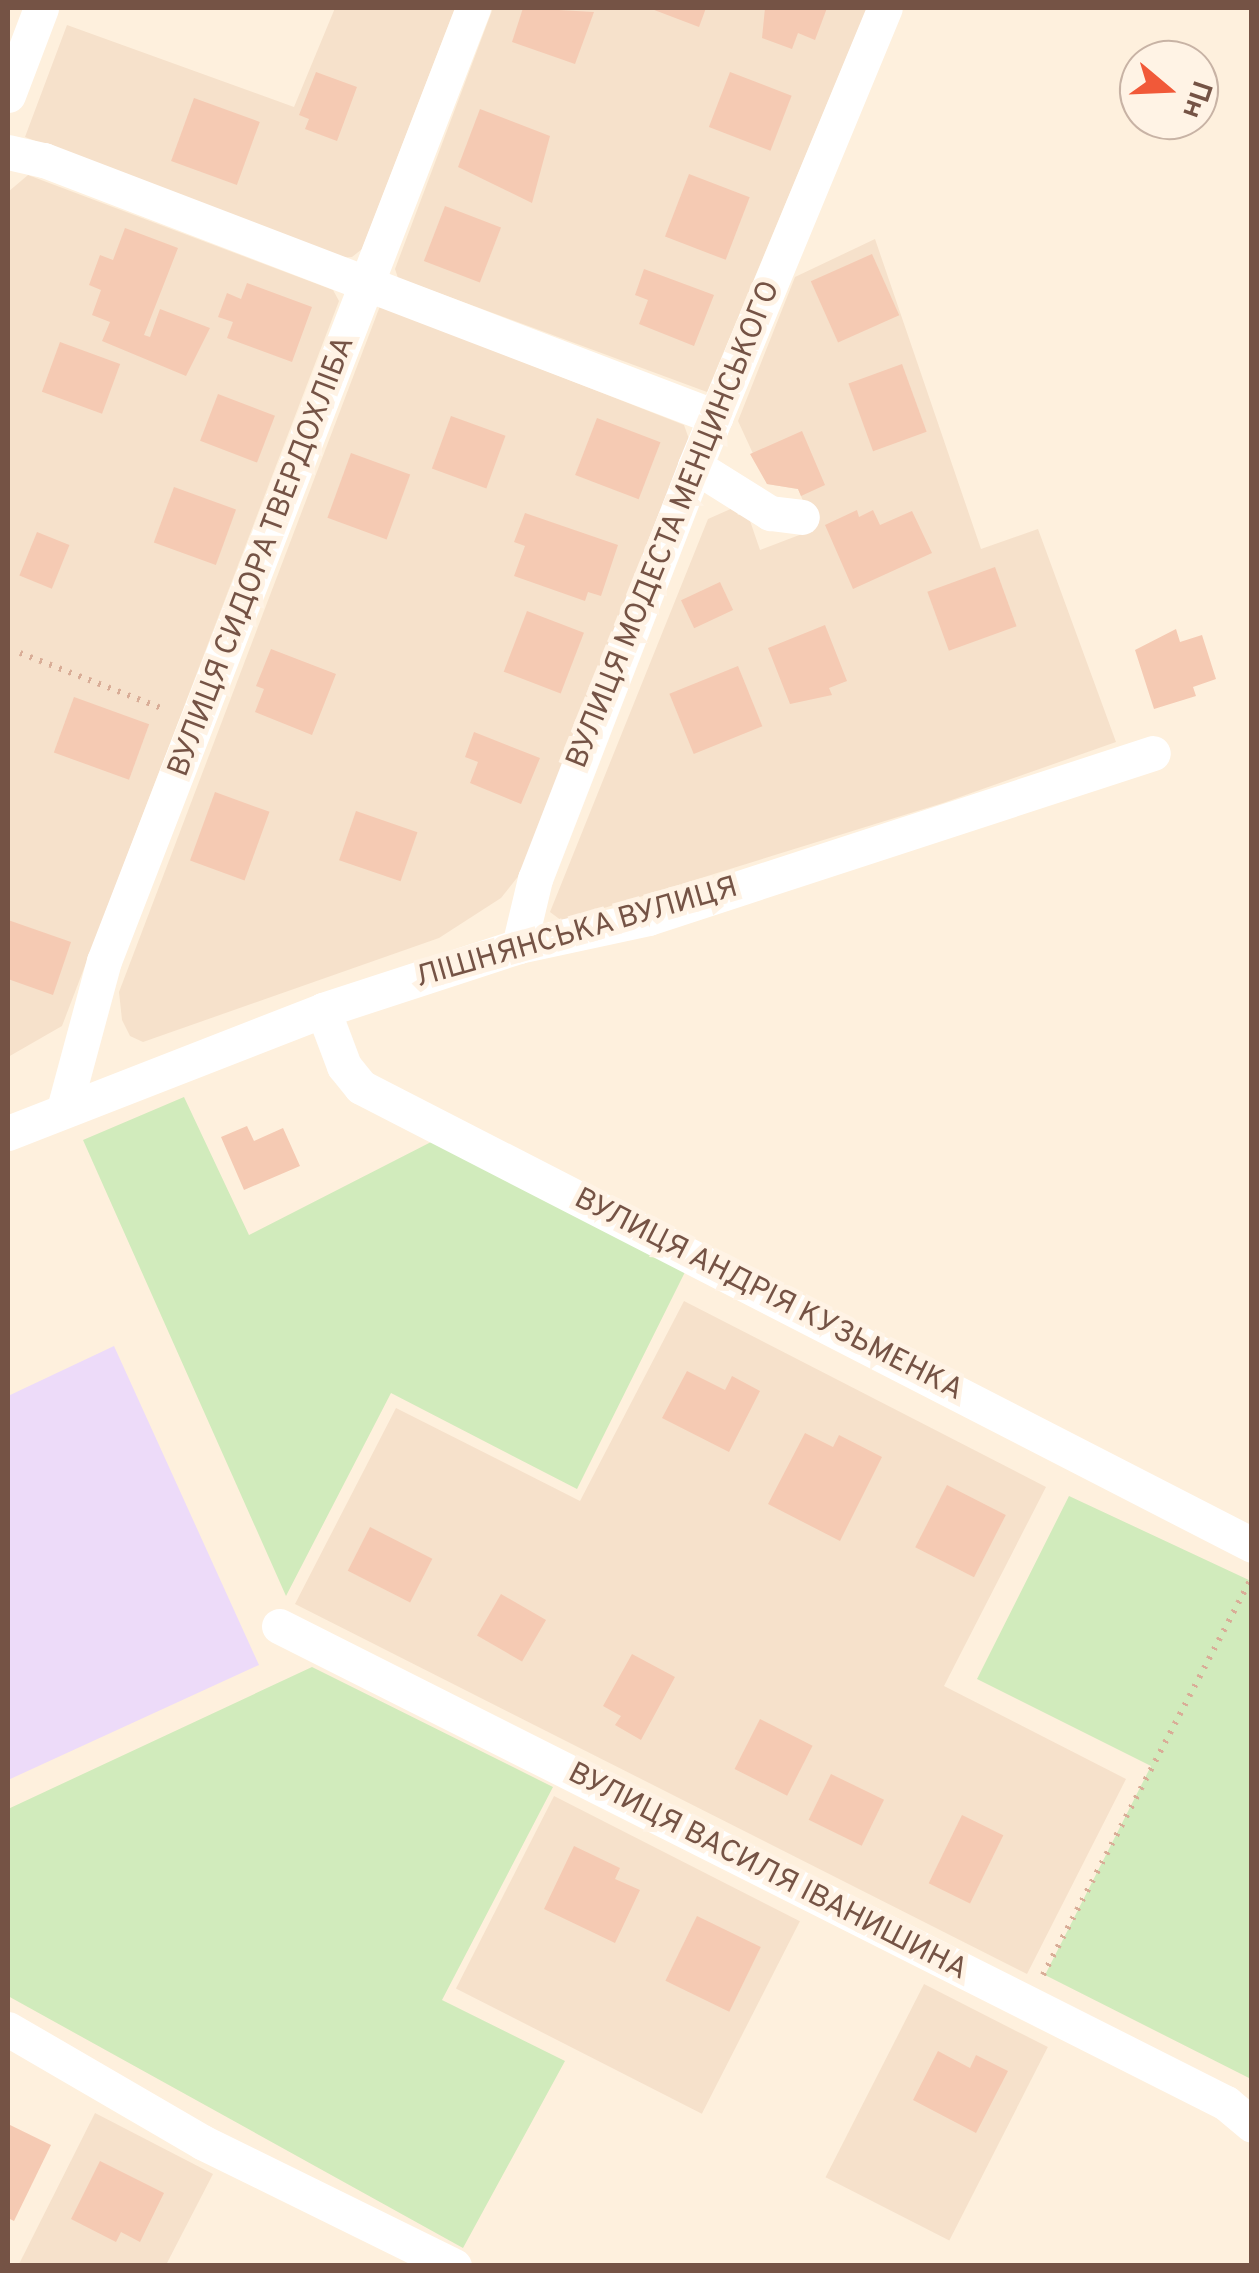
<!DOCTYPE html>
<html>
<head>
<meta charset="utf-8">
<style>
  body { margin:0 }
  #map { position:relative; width:1259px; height:2273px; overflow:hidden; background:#fef0dd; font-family:Overpass,sans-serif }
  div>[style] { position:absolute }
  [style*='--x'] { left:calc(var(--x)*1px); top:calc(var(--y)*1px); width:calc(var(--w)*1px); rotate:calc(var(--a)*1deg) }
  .residential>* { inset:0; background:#f6e1cb; transform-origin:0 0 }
  .education>* { inset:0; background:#eddbf9 }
  .green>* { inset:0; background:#d1ebbc }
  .building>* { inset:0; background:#f5cab3; transform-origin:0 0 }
  .path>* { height:6px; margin-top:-3px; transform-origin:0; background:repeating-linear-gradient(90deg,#d9ad97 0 2.5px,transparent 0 10.5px) }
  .minor>* { height:35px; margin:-17.5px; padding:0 17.5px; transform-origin:17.5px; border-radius:17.5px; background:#fff }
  span { translate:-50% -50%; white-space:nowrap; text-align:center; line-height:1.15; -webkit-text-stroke:10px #fff3e5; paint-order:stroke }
  .street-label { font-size:30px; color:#755345 }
  .frame { position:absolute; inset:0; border:10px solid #755345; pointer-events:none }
  .north { position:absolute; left:1119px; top:40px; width:100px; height:100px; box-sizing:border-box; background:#fff3e5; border:2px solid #c8b3a5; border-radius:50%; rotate:109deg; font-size:28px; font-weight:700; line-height:40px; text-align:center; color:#755345 }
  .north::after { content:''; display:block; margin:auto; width:35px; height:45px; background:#f15939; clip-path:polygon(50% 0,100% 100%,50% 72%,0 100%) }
</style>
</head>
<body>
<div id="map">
  <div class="residential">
    <i style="clip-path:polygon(335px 8px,455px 8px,362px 249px,352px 257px,338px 258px,25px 137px,67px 25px,294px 107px)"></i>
    <i style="clip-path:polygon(493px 8px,867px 8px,707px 392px,398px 278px,395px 269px)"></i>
    <i style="clip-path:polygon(28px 175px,333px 290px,339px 301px,62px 1026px,8px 1057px,8px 192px)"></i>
    <i style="clip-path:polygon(875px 239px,981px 549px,1038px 529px,1116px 742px,943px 803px,562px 921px,550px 912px,708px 519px,735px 507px,738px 515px,747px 512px,760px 550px,815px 529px,798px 489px,767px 484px,738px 421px,795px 277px)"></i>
    <i style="clip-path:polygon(380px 306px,684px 425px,689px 439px,520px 874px,501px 898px,439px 938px,143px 1042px,130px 1036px,122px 1020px,119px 992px)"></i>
    <i style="clip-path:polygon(684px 1301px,1046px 1487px,944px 1686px,1126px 1779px,1027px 1974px,295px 1604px,396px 1408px,580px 1501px)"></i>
    <i style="left:554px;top:1796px;width:276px;height:216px;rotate:27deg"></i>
    <i style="left:924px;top:1984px;width:139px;height:217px;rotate:27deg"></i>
    <i style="clip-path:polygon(95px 2113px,213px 2174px,166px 2265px,18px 2266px)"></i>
  </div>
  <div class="education">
    <i style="clip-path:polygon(114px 1346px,259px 1665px,8px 1780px,8px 1396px)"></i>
  </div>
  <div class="green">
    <i style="clip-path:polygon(184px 1097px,249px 1235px,433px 1141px,686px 1270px,577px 1489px,391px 1393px,286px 1596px,83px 1140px)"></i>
    <i style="clip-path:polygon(1069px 1496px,1251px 1581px,1251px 2079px,1045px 1975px,1151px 1766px,977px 1679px)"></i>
    <i style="clip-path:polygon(312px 1667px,553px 1787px,442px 2000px,565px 2061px,463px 2248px,8px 1996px,8px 1809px)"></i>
  </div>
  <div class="building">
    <i style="clip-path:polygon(523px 8px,594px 12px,575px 64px,512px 42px)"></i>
    <i style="clip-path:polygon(649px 8px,706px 8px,699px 27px)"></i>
    <i style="clip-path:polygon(765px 8px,827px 8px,815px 40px,798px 33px,792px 49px,762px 38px)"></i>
    <i style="clip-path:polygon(316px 72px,357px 87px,337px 141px,305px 129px,309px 119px,299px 115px)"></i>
    <i style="left:730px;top:72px;width:66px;height:59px;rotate:21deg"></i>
    <i style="left:194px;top:98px;width:70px;height:67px;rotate:20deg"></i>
    <i style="clip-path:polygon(480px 109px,550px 136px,532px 203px,458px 167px)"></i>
    <i style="left:689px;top:174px;width:65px;height:67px;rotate:21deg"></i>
    <i style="left:445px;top:206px;width:60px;height:59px;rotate:21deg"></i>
    <i style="clip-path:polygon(125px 228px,178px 248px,144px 335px,150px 337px,160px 309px,210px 328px,186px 376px,102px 341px,110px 322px,92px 315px,101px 290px,89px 285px,100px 255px,113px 260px)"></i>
    <i style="left:872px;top:254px;width:67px;height:67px;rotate:66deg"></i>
    <i style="clip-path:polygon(644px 269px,714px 295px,694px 346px,639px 324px,648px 300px,635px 295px)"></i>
    <i style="clip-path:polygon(247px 283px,312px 307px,292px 362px,227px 338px,233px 322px,218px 317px,227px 293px,241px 299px)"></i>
    <i style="left:60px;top:342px;width:64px;height:53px;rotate:20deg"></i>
    <i style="left:902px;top:364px;width:72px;height:57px;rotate:70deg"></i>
    <i style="left:218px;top:394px;width:61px;height:50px;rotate:21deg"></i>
    <i style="left:451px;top:416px;width:58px;height:56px;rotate:20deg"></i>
    <i style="left:597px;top:418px;width:68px;height:61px;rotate:21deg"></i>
    <i style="clip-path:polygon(802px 431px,825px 485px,801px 496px,798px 489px,767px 484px,750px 454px)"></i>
    <i style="left:351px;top:453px;width:63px;height:69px;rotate:20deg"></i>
    <i style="left:174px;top:487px;width:66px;height:59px;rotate:20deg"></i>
    <i style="clip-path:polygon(857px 510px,859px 517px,873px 510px,880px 525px,912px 511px,932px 553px,853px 589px,825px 525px)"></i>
    <i style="clip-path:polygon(525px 513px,618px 545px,601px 596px,588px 592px,585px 601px,514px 576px,525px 546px,514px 542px)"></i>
    <i style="left:37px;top:532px;width:35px;height:47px;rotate:22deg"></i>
    <i style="left:995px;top:567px;width:63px;height:72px;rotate:70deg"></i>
    <i style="left:720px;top:582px;width:31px;height:43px;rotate:65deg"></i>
    <i style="left:527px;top:611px;width:61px;height:65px;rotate:21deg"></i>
    <i style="clip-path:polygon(825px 625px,847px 681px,829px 688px,832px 695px,790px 704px,768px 648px)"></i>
    <i style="clip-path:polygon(1176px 629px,1180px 642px,1202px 635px,1216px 679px,1193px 687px,1196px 696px,1154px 709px,1135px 650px)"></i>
    <i style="clip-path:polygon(271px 649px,336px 674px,312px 735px,255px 712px,264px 689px,256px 686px)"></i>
    <i style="left:738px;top:666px;width:65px;height:74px;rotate:68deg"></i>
    <i style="left:74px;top:697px;width:80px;height:59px;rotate:20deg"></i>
    <i style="clip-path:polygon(474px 732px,540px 758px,521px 804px,470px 783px,478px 762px,465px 757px)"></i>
    <i style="left:215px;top:792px;width:58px;height:73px;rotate:20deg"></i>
    <i style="left:356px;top:811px;width:65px;height:52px;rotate:19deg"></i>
    <i style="clip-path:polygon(8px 920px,71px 942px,53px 995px,8px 979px)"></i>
    <i style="clip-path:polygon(247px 1126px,254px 1141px,283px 1128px,300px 1166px,244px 1190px,221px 1137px)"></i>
    <i style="clip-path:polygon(687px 1371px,725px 1390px,732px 1376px,760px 1391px,729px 1452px,662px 1418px)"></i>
    <i style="clip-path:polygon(805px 1433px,833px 1447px,839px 1435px,882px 1457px,840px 1541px,768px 1504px)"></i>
    <i style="left:947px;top:1485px;width:66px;height:70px;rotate:27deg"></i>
    <i style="left:370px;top:1527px;width:70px;height:49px;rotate:27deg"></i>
    <i style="left:501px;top:1594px;width:52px;height:48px;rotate:30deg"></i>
    <i style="clip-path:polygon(632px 1654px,675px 1677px,641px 1740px,615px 1725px,621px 1716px,603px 1706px)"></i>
    <i style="left:760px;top:1719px;width:59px;height:56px;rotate:27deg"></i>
    <i style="left:831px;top:1774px;width:59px;height:51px;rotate:26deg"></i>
    <i style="left:962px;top:1815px;width:46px;height:76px;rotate:26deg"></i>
    <i style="clip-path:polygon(574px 1846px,620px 1868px,615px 1879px,640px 1890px,615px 1943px,544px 1909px)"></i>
    <i style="left:697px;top:1916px;width:71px;height:72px;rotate:26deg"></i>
    <i style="clip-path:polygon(938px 2051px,970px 2068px,976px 2055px,1008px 2071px,976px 2133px,913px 2100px)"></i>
    <i style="clip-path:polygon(8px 2124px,51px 2145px,14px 2221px,8px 2218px)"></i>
    <i style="clip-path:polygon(100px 2161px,164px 2193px,140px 2242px,121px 2232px,116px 2242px,71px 2219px)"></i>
  </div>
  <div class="path">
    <i style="--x:20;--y:653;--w:157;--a:21.3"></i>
    <i style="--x:1043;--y:1975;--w:447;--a:-62.3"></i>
  </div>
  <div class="minor">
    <i style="--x:8;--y:95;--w:93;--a:-69.2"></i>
    <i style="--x:8;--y:152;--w:37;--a:13"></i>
    <i style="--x:44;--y:160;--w:719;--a:20.96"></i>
    <i style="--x:695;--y:466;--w:89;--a:32.1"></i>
    <i style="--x:770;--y:513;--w:32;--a:7"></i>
    <i style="--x:519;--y:946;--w:69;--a:-76.6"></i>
    <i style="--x:535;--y:879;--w:443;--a:-68.8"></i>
    <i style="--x:695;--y:466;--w:496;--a:-67.5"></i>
    <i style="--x:323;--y:1010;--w:60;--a:69.4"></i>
    <i style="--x:344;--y:1066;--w:27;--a:51"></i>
    <i style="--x:361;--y:1087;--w:1002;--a:27.2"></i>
    <i style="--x:64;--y:1109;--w:153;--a:-74.9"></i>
    <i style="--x:104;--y:961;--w:1022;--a:-68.83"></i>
    <i style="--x:8;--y:1133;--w:338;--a:-21.3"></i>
    <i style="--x:323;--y:1010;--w:206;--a:-18.1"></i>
    <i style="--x:519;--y:946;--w:132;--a:-12.2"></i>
    <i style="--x:648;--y:918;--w:531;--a:-18.09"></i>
    <i style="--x:279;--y:1626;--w:1060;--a:26.73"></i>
    <i style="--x:1226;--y:2103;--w:34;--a:40"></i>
    <i style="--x:8;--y:2029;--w:225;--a:30.2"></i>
    <i style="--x:202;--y:2142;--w:281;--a:26.2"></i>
  </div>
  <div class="street-label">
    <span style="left:675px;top:525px;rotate:-68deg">ВУЛИЦЯ МОДЕСТА МЕНЦИНСЬКОГО</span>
    <span style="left:263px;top:557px;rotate:-69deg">ВУЛИЦЯ СИДОРА ТВЕРДОХЛІБА</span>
    <span style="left:577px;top:934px;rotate:-16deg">ЛІШНЯНСЬКА ВУЛИЦЯ</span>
    <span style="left:768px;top:1296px;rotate:27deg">ВУЛИЦЯ АНДРІЯ КУЗЬМЕНКА</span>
    <span style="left:767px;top:1873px;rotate:27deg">ВУЛИЦЯ ВАСИЛЯ ІВАНИШИНА</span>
  </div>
  <div class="frame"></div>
  <div class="north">Пн</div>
</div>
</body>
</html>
